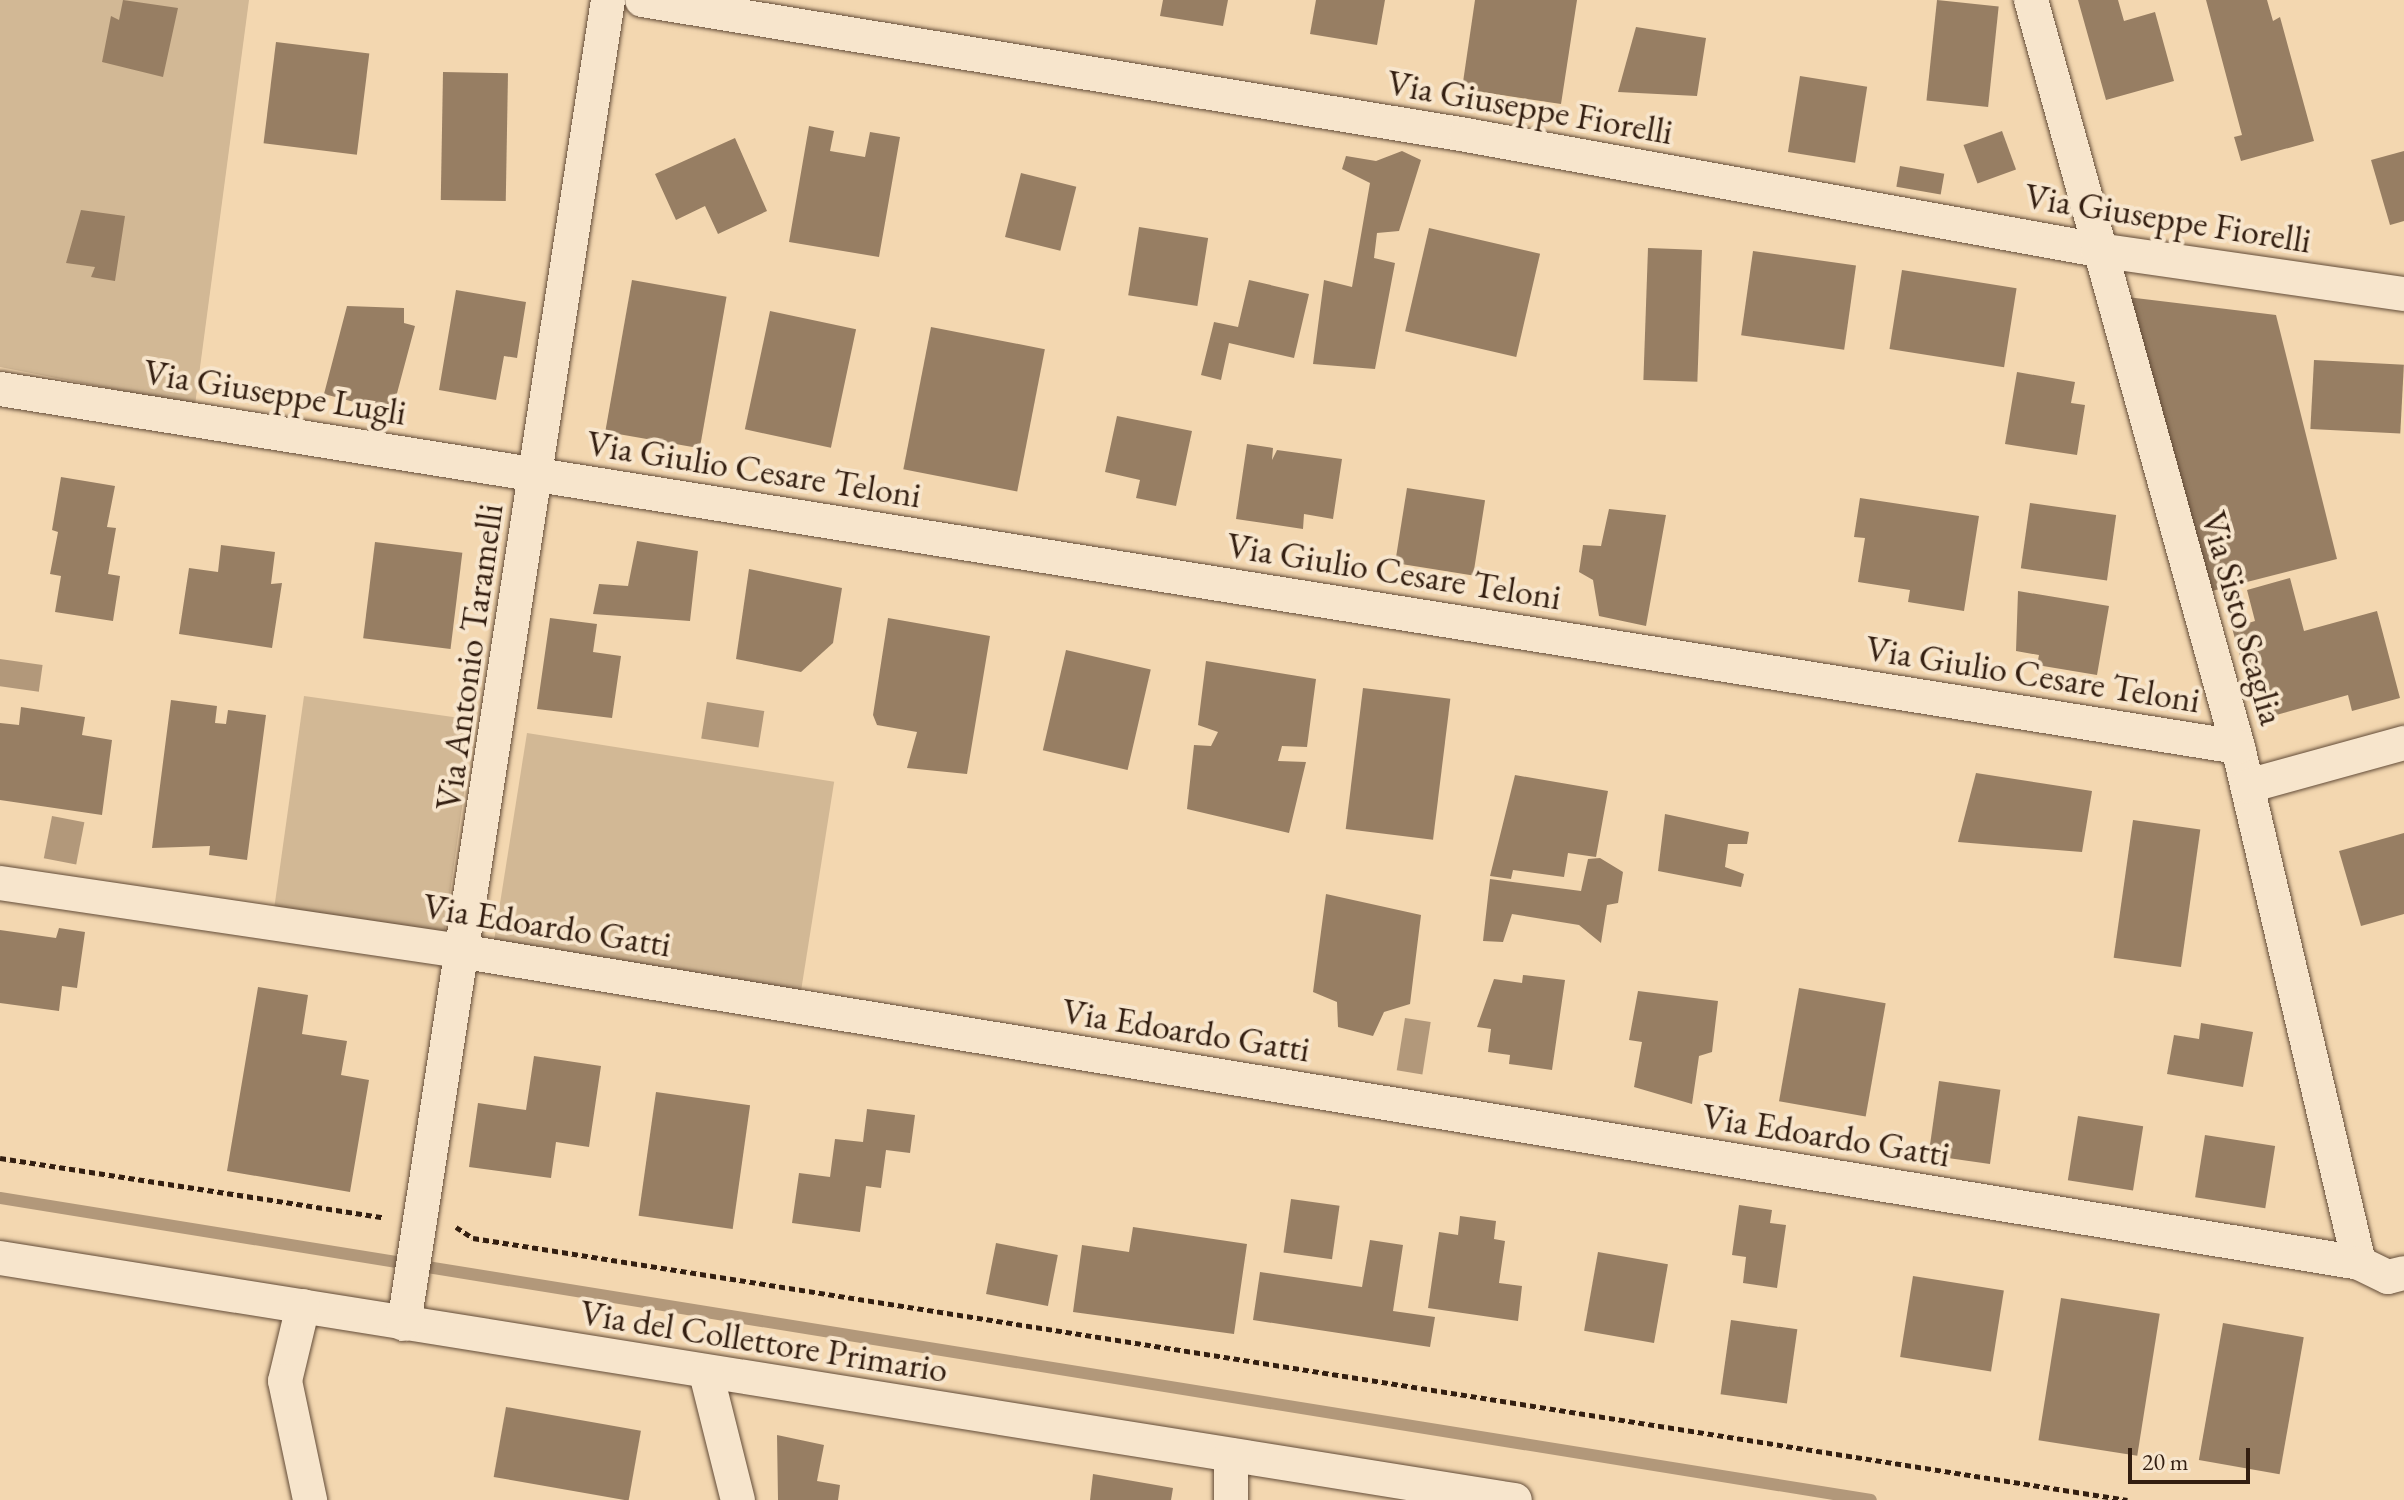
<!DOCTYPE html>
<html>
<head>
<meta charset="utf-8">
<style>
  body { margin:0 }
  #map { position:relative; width:2404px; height:1500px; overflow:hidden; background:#f3d7b0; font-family:"EB Garamond",serif }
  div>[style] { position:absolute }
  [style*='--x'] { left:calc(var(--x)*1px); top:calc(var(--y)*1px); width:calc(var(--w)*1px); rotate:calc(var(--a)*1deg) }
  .green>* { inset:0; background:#d2b895; transform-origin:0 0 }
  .water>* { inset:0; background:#b2987a; transform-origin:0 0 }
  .stream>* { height:12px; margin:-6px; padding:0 6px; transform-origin:6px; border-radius:6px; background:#b2987a }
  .building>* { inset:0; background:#977e63; transform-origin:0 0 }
  .path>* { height:5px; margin-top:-2.5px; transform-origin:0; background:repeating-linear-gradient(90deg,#331e10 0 6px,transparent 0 10px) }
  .roads { filter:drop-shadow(0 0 2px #634c38) drop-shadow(0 0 2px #634c38) }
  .minor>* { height:34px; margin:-17px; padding:0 17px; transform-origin:17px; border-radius:17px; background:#f7e5cc }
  span { translate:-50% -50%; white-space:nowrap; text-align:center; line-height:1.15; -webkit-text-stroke:8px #f7e5cc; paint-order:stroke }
  .street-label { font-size:36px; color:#331e10 }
  .scale { position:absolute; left:2128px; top:1448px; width:122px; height:36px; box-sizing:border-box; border:4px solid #331e10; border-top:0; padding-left:10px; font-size:24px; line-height:28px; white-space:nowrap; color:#331e10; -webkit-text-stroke:6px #f7e5cc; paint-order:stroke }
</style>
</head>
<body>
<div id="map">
  <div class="green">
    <i style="clip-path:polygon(0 0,249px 0,195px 405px,0 367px)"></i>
    <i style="left:304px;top:696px;width:172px;height:215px;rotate:8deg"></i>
    <i style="left:527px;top:733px;width:311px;height:216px;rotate:9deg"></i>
  </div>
  <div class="water">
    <i style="left:0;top:659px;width:43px;height:27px;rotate:8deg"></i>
    <i style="left:707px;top:702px;width:58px;height:37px;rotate:9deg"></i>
    <i style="left:52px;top:816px;width:33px;height:43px;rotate:11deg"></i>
    <i style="left:1405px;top:1018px;width:26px;height:53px;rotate:9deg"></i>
  </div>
  <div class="stream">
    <i style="--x:0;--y:1198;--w:1895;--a:9.17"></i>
  </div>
  <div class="building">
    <i style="clip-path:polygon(123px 0,178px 8px,163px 77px,102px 62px,111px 16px,119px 20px)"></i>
    <i style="clip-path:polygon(1163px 0,1228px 0,1223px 26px,1160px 16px)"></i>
    <i style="clip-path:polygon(1316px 0,1385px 0,1377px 45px,1310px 34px)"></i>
    <i style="clip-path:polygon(1475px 0,1577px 0,1561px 104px,1462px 89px)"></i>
    <i style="left:1937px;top:0;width:62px;height:101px;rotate:6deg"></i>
    <i style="clip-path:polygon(2078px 0,2118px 0,2124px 21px,2155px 12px,2174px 81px,2106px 100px)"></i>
    <i style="clip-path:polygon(2206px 0,2267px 0,2273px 21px,2280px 17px,2314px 141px,2241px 161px,2234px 137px,2242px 135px)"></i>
    <i style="clip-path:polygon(1636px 27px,1706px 38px,1697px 96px,1618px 92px)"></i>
    <i style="left:276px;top:42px;width:94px;height:102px;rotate:7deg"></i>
    <i style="left:443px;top:72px;width:65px;height:128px;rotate:1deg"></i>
    <i style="left:1800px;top:76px;width:68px;height:77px;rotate:9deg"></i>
    <i style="clip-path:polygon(809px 126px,834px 131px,830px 151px,865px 157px,870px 132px,900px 137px,879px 257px,789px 242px)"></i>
    <i style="left:2002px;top:131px;width:41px;height:41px;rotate:70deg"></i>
    <i style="clip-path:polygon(735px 138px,767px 211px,718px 234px,705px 206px,676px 220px,655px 174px)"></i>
    <i style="clip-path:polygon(1402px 151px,1421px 160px,1399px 231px,1377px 233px,1374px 258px,1395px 263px,1375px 369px,1313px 364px,1324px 280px,1352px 287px,1370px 183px,1342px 169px,1346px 156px,1376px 161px)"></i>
    <i style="clip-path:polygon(2404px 151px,2404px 221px,2390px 225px,2371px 160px)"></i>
    <i style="left:1900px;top:166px;width:45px;height:21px;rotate:10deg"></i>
    <i style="left:1021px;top:173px;width:57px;height:66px;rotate:14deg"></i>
    <i style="clip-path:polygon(81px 210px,125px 216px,115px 281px,91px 277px,95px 267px,66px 263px)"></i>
    <i style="left:1139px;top:227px;width:70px;height:69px;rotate:9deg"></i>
    <i style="left:1429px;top:228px;width:114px;height:106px;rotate:13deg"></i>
    <i style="left:1648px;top:248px;width:54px;height:132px;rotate:2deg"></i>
    <i style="left:1753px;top:251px;width:104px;height:85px;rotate:8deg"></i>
    <i style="left:1902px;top:270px;width:116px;height:80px;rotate:9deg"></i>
    <i style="left:632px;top:280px;width:96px;height:154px;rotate:10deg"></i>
    <i style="clip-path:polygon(1249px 280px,1309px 294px,1294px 358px,1229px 343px,1221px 380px,1201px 375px,1214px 322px,1238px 327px)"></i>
    <i style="clip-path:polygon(456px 290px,526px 302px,517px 358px,504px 356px,496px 400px,439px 390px)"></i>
    <i style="clip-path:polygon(2127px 297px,2276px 315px,2337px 559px,2200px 594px)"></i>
    <i style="clip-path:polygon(347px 306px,404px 308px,404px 323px,415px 326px,392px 412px,324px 394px)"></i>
    <i style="left:770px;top:311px;width:88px;height:121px;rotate:12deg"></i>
    <i style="left:931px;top:327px;width:116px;height:145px;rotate:11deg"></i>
    <i style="left:2314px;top:360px;width:90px;height:69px;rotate:3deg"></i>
    <i style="clip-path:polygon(2017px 372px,2075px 382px,2071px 403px,2085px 405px,2077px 455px,2005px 444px)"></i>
    <i style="clip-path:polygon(1117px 416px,1192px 431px,1176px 506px,1136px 498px,1140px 480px,1105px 472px)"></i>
    <i style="clip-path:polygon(1247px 444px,1273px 448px,1272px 460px,1277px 450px,1342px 459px,1333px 519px,1304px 514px,1303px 529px,1236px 519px)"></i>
    <i style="clip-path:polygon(61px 477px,115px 486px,107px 527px,116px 528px,108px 574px,120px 576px,113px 621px,55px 612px,61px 576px,50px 574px,58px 532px,52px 530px)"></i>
    <i style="left:1407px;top:488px;width:79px;height:76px;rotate:9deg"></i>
    <i style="clip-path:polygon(1860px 498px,1979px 516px,1964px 611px,1908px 602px,1910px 590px,1858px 582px,1865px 538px,1854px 537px)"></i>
    <i style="left:2030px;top:503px;width:87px;height:66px;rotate:8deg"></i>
    <i style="clip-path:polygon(1609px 509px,1666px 515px,1646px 626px,1599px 616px,1593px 580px,1579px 572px,1583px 545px,1601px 546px)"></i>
    <i style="clip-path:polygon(637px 541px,698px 551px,690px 621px,593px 614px,599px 584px,628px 586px)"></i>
    <i style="left:375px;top:542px;width:88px;height:97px;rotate:7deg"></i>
    <i style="clip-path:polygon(221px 545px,275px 552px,271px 584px,282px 583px,272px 648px,179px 634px,189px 568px,218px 572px)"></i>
    <i style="clip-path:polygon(749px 569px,842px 588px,833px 643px,801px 672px,736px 659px)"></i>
    <i style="clip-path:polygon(2290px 578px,2304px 631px,2377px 611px,2400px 698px,2352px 711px,2348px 695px,2258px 720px,2232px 628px,2255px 621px,2247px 590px)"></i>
    <i style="clip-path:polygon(2018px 591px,2109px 606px,2097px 675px,2037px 665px,2039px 655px,2016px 651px)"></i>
    <i style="clip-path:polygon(550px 618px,597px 624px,593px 652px,621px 656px,612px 718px,537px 709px)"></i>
    <i style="clip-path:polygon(888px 618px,990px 636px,967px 774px,907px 768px,917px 732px,877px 725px,873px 715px)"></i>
    <i style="left:1066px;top:650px;width:87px;height:103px;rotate:13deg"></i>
    <i style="clip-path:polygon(1206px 661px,1316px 679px,1307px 747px,1282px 746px,1278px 761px,1306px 762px,1289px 833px,1187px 809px,1194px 745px,1211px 746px,1218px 732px,1198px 725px)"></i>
    <i style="left:1363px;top:688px;width:88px;height:142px;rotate:7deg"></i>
    <i style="clip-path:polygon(171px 700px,217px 706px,215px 723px,226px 724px,228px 710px,266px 715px,247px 860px,209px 855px,210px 846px,152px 848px)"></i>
    <i style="clip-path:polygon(21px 707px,85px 717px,82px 735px,112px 740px,102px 815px,0 800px,0 723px,19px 725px)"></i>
    <i style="clip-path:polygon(1976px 773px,2092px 791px,2082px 852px,1958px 842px)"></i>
    <i style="clip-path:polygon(1515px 775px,1608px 791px,1596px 857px,1568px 853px,1564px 877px,1513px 870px,1511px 879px,1490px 876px)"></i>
    <i style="clip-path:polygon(1665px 814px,1749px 832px,1747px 844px,1728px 844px,1725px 867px,1744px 874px,1741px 887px,1658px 871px)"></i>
    <i style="left:2133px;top:820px;width:68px;height:139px;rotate:8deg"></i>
    <i style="clip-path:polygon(2404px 833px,2404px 914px,2361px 926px,2339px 851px)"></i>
    <i style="clip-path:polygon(1600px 858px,1623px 872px,1618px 903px,1607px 905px,1601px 943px,1579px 925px,1512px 914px,1503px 942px,1483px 941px,1490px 879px,1581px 891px,1588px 859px)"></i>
    <i style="clip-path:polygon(1326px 894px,1421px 915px,1410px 1004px,1384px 1012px,1373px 1036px,1338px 1027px,1337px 1002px,1313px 992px)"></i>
    <i style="clip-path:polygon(59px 928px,85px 932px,77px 988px,62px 986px,59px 1011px,0 1003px,0 930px,56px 938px)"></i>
    <i style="clip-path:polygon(1523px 975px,1565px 980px,1552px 1070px,1509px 1064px,1510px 1055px,1488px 1052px,1491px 1029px,1477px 1027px,1494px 979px,1522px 983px)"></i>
    <i style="clip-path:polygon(258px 987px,308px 995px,302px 1034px,347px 1041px,341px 1075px,369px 1080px,350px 1192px,227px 1171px)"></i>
    <i style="left:1799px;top:988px;width:88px;height:115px;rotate:10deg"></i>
    <i style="clip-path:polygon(1638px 991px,1718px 1001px,1712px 1052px,1699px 1056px,1692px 1104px,1634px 1087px,1642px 1042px,1629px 1040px)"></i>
    <i style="clip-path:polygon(2201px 1023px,2253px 1032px,2243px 1087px,2167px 1074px,2174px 1035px,2199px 1039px)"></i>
    <i style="clip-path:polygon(534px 1056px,601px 1066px,589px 1147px,556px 1142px,551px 1178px,469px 1167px,478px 1103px,526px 1110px)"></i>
    <i style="left:1939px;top:1081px;width:62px;height:75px;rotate:8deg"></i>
    <i style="left:656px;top:1092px;width:95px;height:125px;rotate:8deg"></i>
    <i style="clip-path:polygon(867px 1109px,915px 1115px,910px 1153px,886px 1150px,881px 1188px,866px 1186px,860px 1232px,792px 1223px,799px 1173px,830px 1177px,835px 1139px,863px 1142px)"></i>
    <i style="left:2078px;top:1116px;width:66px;height:65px;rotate:9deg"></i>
    <i style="left:2205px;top:1135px;width:71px;height:63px;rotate:9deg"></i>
    <i style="left:1291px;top:1199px;width:49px;height:54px;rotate:8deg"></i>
    <i style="clip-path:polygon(1739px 1205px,1772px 1210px,1770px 1223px,1786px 1225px,1777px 1288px,1743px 1283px,1746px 1257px,1732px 1255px)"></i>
    <i style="clip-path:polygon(1460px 1216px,1496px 1221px,1494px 1239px,1505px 1241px,1499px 1283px,1522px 1286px,1518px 1321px,1428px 1308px,1439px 1232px,1458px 1235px)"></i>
    <i style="clip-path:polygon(1133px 1227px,1247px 1244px,1234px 1334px,1073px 1312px,1082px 1245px,1129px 1252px)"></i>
    <i style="clip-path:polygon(1370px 1240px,1403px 1245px,1393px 1311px,1435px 1317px,1430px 1347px,1253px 1320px,1260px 1272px,1362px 1287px)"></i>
    <i style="left:996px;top:1243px;width:63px;height:52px;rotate:11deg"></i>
    <i style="left:1598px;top:1252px;width:71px;height:80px;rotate:10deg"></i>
    <i style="left:1913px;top:1276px;width:92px;height:82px;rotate:9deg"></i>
    <i style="left:2061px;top:1298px;width:100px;height:144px;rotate:9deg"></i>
    <i style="left:1731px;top:1320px;width:67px;height:75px;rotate:8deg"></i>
    <i style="left:2223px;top:1323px;width:82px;height:139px;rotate:10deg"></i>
    <i style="left:506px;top:1407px;width:137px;height:71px;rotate:10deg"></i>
    <i style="clip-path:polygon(777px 1435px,824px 1445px,817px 1481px,840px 1485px,838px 1500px,778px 1500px)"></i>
    <i style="clip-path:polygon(1093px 1474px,1173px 1488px,1171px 1500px,1090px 1500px)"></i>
  </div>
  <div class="path">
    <i style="--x:0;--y:1158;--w:387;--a:8.8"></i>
    <i style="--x:456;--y:1227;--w:20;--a:33"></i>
    <i style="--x:473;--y:1238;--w:1675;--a:9"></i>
  </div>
  <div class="roads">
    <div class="minor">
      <i style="--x:642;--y:0;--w:835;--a:9.3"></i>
      <i style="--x:1466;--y:135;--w:642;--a:10.31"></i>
      <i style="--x:2098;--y:250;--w:309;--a:8.2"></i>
      <i style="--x:2031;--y:0;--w:775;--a:74.51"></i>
      <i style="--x:2238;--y:747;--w:530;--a:76.8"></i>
      <i style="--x:0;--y:389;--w:2266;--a:9.09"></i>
      <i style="--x:2248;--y:786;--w:162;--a:-15.4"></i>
      <i style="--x:0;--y:883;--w:470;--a:8.4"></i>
      <i style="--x:465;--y:952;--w:1919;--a:9.32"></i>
      <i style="--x:2359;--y:1263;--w:32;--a:26"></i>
      <i style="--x:2388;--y:1277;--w:16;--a:-14"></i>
      <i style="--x:0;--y:1258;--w:1534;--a:9.08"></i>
      <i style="--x:303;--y:1306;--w:77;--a:103.5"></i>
      <i style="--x:285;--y:1381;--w:122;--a:78.1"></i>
      <i style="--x:404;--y:1324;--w:1340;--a:-81.24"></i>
      <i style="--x:706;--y:1373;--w:131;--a:75.9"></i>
      <i style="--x:1231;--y:1455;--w:45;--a:90"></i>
    </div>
  </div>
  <div class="street-label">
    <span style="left:1530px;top:107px;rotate:10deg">Via Giuseppe Fiorelli</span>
    <span style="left:2168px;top:218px;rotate:9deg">Via Giuseppe Fiorelli</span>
    <span style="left:275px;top:392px;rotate:9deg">Via Giuseppe Lugli</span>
    <span style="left:754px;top:469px;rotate:9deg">Via Giulio Cesare Teloni</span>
    <span style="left:1394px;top:571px;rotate:9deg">Via Giulio Cesare Teloni</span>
    <span style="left:2243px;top:618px;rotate:74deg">Via Sisto Scaglia</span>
    <span style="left:469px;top:657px;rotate:-82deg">Via Antonio Taramelli</span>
    <span style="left:2033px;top:674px;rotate:9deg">Via Giulio Cesare Teloni</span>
    <span style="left:547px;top:925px;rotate:9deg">Via Edoardo Gatti</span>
    <span style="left:1186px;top:1030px;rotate:9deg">Via Edoardo Gatti</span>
    <span style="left:1826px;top:1135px;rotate:9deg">Via Edoardo Gatti</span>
    <span style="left:764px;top:1341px;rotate:9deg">Via del Collettore Primario</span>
  </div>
  <div class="scale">20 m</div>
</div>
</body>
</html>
